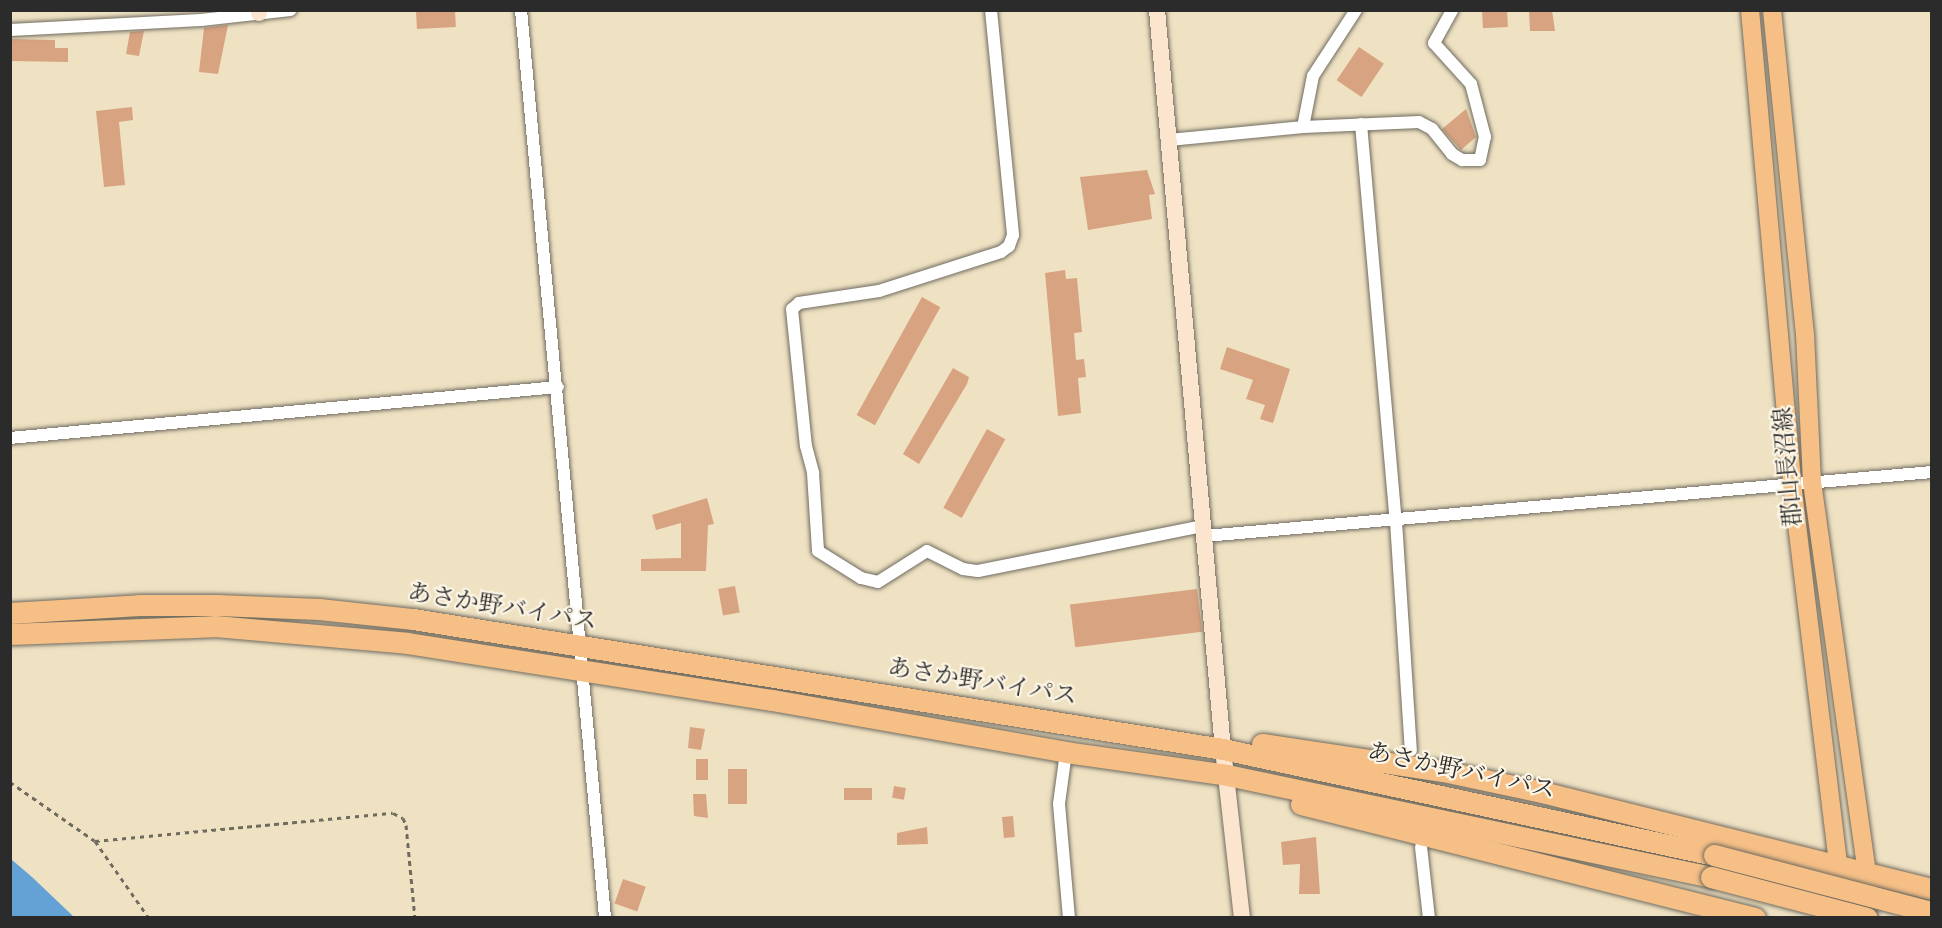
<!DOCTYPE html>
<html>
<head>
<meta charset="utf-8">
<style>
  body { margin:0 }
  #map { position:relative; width:1942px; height:928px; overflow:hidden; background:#efe2c3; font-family:Vollkorn,"Noto Serif JP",serif }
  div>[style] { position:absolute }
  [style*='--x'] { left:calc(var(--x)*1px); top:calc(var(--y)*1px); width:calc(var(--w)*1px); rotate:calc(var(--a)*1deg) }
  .water>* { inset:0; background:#64a1d5 }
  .building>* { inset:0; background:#d8a380; transform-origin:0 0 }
  .path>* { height:3px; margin-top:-1.5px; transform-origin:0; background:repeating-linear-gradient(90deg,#706b60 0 4.5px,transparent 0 9px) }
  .roads { filter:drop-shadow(0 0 2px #706b60) drop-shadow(0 0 2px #706b60) }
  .street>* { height:12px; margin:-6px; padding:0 6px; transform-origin:6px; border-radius:6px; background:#fff }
  .secondary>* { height:16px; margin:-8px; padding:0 8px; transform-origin:8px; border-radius:8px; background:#fbe5cf }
  .primary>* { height:18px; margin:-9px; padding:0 9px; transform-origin:9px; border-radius:9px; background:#f5bf86 }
  .highway>* { height:21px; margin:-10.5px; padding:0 10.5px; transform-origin:10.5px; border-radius:10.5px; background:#f5bf86 }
  .bridges { filter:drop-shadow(0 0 2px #706b60) drop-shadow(0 0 2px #706b60) }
  .highway-bridge>* { height:21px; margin:-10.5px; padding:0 10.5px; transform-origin:10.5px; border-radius:10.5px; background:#f5bf86 }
  span { translate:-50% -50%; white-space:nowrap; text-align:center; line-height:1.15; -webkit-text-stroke:4.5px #fcf5e5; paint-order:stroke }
  .street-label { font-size:24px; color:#2b2b2b }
  .frame { position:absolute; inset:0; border:12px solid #2b2b2b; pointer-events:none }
</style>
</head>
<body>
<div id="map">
  <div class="water">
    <i style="clip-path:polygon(11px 859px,32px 877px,74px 917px,11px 917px)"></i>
  </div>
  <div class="building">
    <i style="left:455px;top:10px;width:17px;height:39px;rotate:87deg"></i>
    <i style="left:1507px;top:10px;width:17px;height:25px;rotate:87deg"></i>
    <i style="clip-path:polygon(1529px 10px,1552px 10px,1555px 31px,1530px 31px)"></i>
    <i style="clip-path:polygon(228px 25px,218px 74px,199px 72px,204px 28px)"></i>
    <i style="clip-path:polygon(144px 31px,139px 56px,126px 54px,130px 32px)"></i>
    <i style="clip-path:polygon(10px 39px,55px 40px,55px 48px,68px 48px,68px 62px,10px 61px)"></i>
    <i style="left:1359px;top:47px;width:30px;height:40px;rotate:34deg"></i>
    <i style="clip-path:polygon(132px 107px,133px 120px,119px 122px,125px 185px,104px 187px,96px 111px)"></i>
    <i style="clip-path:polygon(1466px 109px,1476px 137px,1461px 150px,1442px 129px)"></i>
    <i style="clip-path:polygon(1147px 170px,1155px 194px,1149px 195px,1152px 219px,1088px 230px,1080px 177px)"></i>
    <i style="clip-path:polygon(1065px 270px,1066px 279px,1077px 278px,1082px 332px,1074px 333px,1076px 360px,1084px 359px,1086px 377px,1078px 378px,1081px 413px,1058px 416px,1045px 273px)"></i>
    <i style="left:922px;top:297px;width:21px;height:135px;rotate:29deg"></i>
    <i style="clip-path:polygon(1227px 347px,1290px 369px,1273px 423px,1260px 419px,1265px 405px,1246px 399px,1253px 380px,1220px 369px)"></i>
    <i style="clip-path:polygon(953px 368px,969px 377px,967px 384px,919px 464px,903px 454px)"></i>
    <i style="left:987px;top:429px;width:21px;height:90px;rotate:29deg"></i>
    <i style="clip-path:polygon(707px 498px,714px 524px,708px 525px,706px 571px,641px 571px,641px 559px,681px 558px,681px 523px,656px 530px,652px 515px)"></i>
    <i style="left:735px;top:586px;width:27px;height:17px;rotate:80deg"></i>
    <i style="left:1197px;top:589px;width:43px;height:128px;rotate:83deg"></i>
    <i style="clip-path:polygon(690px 727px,705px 729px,701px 750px,688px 748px)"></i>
    <i style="left:696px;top:759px;width:12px;height:21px"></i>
    <i style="left:728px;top:769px;width:19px;height:35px"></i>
    <i style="left:894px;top:786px;width:12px;height:12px;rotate:9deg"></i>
    <i style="left:872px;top:788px;width:12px;height:28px;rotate:90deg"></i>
    <i style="clip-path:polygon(693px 794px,706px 794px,708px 818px,694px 816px)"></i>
    <i style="left:1013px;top:816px;width:21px;height:11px;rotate:85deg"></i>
    <i style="clip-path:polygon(927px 827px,928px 844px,897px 845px,897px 833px)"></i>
    <i style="clip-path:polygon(1316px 837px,1320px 894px,1299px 894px,1300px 864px,1283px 865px,1281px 842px)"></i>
    <i style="left:623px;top:879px;width:24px;height:26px;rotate:19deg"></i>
  </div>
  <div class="path">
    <i style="--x:10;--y:782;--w:103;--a:34.8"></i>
    <i style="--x:95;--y:841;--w:94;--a:55"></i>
    <i style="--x:95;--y:841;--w:299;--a:-5.4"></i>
    <i style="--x:393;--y:813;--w:11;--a:27"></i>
    <i style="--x:403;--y:818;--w:8;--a:67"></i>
    <i style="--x:406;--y:825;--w:93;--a:84.5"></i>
  </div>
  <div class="roads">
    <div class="street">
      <i style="--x:521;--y:10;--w:912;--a:84.71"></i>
      <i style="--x:991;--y:10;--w:226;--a:84.4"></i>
      <i style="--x:1013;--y:235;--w:12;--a:110"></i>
      <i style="--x:1009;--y:246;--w:10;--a:143"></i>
      <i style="--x:1001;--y:252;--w:128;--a:162.3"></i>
      <i style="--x:879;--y:291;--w:81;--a:171.5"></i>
      <i style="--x:799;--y:303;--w:9;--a:139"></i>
      <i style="--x:792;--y:309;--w:138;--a:84.2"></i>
      <i style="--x:806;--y:446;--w:28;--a:75"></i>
      <i style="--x:813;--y:473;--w:78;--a:86.3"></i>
      <i style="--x:818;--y:551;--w:51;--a:32.1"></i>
      <i style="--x:861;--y:578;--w:17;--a:13"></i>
      <i style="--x:878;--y:582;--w:58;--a:-32.3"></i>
      <i style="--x:927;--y:551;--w:40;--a:26.6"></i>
      <i style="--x:963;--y:569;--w:15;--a:8"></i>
      <i style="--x:978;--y:571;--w:230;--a:-11.3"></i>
      <i style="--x:10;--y:30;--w:191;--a:-3"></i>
      <i style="--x:201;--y:20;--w:90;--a:-6.4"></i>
      <i style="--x:1361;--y:124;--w:399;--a:85"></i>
      <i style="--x:1396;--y:521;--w:230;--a:86.3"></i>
      <i style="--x:1303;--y:127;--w:52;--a:-78.9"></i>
      <i style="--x:1313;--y:76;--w:79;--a:-56.9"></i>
      <i style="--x:1169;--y:140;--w:135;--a:-5.5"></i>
      <i style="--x:1303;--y:127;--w:116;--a:-2.5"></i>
      <i style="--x:1419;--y:122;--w:15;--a:28"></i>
      <i style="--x:1432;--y:129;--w:32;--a:51"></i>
      <i style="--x:1452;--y:154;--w:12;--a:31"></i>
      <i style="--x:1462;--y:160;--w:18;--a:0"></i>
      <i style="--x:1480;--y:160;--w:24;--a:-78"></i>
      <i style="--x:1485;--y:137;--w:55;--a:-104.8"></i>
      <i style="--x:1471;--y:84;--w:55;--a:-132.1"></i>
      <i style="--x:1434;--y:43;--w:38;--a:-61"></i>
      <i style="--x:10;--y:438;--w:550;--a:-5.32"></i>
      <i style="--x:1205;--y:536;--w:730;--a:-5.03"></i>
      <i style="--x:1066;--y:752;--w:52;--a:97.7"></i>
      <i style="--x:1059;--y:804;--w:114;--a:85"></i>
      <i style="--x:1421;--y:847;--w:71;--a:83.6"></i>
    </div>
    <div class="secondary">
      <i style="--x:259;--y:10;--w:3;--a:90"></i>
      <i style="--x:1157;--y:10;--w:742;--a:84.9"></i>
      <i style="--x:1223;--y:749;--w:170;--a:83.6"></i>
    </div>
    <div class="primary">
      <i style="--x:1750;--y:10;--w:475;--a:84.9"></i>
      <i style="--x:1792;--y:483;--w:385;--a:83.1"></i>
      <i style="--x:1838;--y:865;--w:53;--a:88.9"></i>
      <i style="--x:1772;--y:10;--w:326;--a:84.2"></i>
      <i style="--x:1805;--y:334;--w:148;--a:87.3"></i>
      <i style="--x:1812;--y:482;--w:394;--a:82"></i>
      <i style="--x:1867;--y:872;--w:37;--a:90"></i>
    </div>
    <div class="highway">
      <i style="--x:10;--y:613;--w:129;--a:-3.5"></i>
      <i style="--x:139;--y:605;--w:78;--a:0"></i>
      <i style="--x:217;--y:605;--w:102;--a:2.2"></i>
      <i style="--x:319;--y:609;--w:95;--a:6.1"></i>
      <i style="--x:413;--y:619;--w:820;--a:9.12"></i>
      <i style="--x:1223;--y:749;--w:502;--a:12.18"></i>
      <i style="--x:10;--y:634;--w:204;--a:-2.2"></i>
      <i style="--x:214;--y:626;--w:194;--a:5"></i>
      <i style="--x:407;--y:643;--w:369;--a:8.9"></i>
      <i style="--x:772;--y:700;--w:299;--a:10"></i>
      <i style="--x:1066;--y:752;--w:163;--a:8.1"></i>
      <i style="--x:1227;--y:775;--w:495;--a:11.9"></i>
      <i style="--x:1262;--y:744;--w:183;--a:8.5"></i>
      <i style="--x:1443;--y:771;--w:101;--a:12"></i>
      <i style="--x:1542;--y:792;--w:402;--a:14"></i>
      <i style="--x:1301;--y:804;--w:468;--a:14.1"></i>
    </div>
  </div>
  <div class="bridges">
    <div class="highway-bridge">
      <i style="--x:1714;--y:855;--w:225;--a:14.7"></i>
      <i style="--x:1711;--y:877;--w:161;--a:14.7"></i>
    </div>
  </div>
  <div class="street-label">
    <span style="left:1790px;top:467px;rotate:-95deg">郡山長沼線</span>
    <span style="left:502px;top:609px;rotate:9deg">あさか野バイパス</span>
    <span style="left:982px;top:684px;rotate:9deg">あさか野バイパス</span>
    <span style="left:1461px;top:773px;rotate:12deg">あさか野バイパス</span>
  </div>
  <div class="frame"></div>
</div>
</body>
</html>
